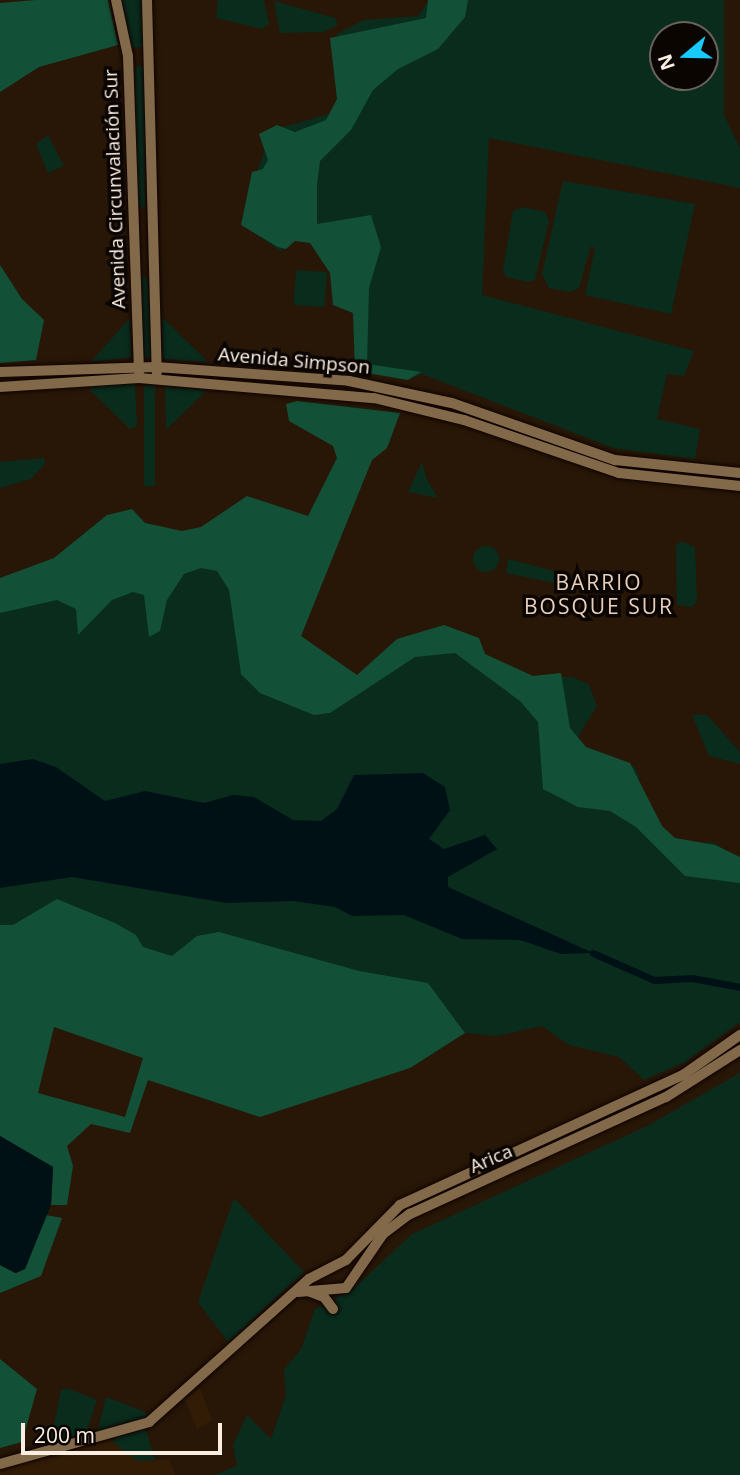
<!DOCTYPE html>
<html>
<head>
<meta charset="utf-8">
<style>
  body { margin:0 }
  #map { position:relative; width:740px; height:1475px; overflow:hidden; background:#281707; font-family:"Open Sans",sans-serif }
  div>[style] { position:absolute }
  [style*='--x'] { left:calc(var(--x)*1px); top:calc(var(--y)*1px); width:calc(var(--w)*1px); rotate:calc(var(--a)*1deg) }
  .built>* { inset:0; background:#331c06 }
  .green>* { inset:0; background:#092c1d; transform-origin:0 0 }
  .round { border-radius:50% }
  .forest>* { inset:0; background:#125137 }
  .water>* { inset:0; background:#001116 }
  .canal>* { height:7px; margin:-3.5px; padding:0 3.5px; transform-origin:3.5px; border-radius:3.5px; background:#001116 }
  .roads { filter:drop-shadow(0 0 2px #100300) drop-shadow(0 0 2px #100300) }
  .secondary>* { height:10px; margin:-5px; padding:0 5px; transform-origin:5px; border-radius:5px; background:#816949 }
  span { translate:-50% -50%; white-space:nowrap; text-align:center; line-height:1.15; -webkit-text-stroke:7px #0b0502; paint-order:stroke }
  .street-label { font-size:19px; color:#faeee3 }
  .neighbourhood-label { font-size:21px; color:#e9d0bc; letter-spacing:2px }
  .north { position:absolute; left:649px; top:21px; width:70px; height:70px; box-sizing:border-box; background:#0b0502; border:2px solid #6b625c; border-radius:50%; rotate:251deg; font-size:19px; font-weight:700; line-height:28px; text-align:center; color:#faeee3 }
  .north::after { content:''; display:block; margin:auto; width:24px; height:32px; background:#18cafc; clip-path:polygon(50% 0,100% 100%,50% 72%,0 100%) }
  .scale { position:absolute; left:21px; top:1423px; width:201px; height:32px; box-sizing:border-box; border:4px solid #faeee3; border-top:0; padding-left:9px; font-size:21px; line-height:24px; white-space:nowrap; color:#faeee3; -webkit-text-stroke:5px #0b0502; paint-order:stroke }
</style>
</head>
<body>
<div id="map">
  <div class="built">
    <i style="clip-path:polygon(200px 1388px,212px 1420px,197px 1429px,185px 1400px)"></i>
    <i style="clip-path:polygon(111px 1440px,137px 1461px,170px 1460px,175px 1475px,0 1475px,0 1469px)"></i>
  </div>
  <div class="green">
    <i style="clip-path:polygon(120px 0,142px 0,144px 47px,129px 48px)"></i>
    <i style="clip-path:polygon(218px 0,264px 0,269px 24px,262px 29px,216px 18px)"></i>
    <i style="clip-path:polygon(evenodd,429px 0,724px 0,724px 115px,740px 148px,740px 188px,489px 138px,482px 295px,694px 351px,684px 376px,667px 374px,657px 419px,700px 429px,695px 459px,613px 448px,422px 374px,412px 378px,365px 366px,367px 288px,306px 229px,281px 251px,251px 231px,249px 195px,272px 130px,329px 114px,337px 103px,337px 34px,364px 20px,418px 16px,429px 0,663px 35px,705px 35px,705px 77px,663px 77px,663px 35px)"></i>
    <i style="clip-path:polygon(274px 1px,335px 18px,338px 25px,323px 32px,280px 33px)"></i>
    <i style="clip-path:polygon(140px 65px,145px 68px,145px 208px,138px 206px,135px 68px)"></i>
    <i style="clip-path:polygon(48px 135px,64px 166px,48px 173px,36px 144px)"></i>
    <i style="clip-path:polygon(563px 181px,695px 204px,671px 314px,585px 295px,595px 248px,591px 246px,579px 288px,570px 292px,549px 288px,542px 274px)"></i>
    <i style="clip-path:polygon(523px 207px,545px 212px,549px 221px,535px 280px,528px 282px,506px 277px,503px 269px,513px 211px)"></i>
    <i style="left:296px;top:270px;width:31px;height:35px;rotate:4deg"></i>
    <i style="clip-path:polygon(140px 275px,148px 279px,151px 358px,140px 357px)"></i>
    <i style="clip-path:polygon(162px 317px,208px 362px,163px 359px)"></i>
    <i style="clip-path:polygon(130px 320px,131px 357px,91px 362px,128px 320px)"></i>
    <i style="clip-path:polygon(130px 381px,135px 384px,137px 426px,130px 429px,90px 390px,94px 383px)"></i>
    <i style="left:144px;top:385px;width:11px;height:101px"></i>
    <i style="clip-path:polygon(165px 387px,207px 390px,166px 430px)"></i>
    <i style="clip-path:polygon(44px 458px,45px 464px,31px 479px,0 488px,0 462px)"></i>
    <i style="clip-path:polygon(422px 462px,427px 480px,438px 498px,408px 492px)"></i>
    <i style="clip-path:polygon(681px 541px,695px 547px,697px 602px,692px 607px,677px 605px,676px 545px)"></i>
    <i class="round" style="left:473px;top:546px;width:26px;height:26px"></i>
    <i style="clip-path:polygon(207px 547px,320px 697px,418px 644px,479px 654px,519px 677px,572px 677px,589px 684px,597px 706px,576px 740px,586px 759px,634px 766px,639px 776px,630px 806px,686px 846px,713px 842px,740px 860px,740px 1022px,685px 1062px,644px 1080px,619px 1057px,569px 1045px,542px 1026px,497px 1036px,465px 1033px,447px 1008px,0 1017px,0 597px)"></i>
    <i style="clip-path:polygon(508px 559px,573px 576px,574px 587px,506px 573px)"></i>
    <i style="clip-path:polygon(692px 715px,707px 715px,740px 752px,740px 764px,709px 756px)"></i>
    <i style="clip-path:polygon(740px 1073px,740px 1475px,214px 1475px,237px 1466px,233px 1445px,247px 1415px,271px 1439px,286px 1395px,284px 1370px,301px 1349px,315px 1309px,353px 1289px,412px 1234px,647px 1126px)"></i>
    <i style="clip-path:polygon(234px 1198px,304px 1272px,228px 1342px,198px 1302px)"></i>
    <i style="clip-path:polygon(67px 1388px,97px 1400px,85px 1436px,50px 1445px,61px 1390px)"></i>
    <i style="clip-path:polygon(106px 1397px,143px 1411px,150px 1416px,97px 1433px)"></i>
    <i style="clip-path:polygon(145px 1427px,155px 1460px,137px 1461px,111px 1440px)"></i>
  </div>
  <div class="forest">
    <i style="clip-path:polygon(36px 0,108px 0,118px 45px,39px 67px,0 92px,0 3px)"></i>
    <i style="clip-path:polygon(428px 0,468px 0,465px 17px,438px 49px,398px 69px,373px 90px,351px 130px,320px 161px,317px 184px,317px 224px,371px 215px,381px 247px,369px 288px,367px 364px,421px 372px,408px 380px,355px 371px,353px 313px,333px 305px,330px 273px,310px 243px,295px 241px,286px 249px,278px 247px,241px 225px,252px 172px,263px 169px,268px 160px,259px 134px,277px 125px,295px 132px,326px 120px,337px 99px,330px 38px,426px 18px)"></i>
    <i style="clip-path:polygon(0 265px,22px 299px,44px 320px,36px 360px,0 363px)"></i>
    <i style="clip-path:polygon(297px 401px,400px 413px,387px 448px,372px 460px,301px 636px,357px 675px,397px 639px,444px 625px,479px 638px,485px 654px,533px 676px,561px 673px,570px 728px,586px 747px,630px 763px,662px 826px,675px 838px,715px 845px,740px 857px,740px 883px,685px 876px,636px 827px,610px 811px,578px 807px,543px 789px,538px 722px,520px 701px,455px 653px,415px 657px,330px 713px,314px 715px,260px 693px,241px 674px,229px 590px,217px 571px,201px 568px,184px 574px,167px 600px,160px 631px,149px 637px,144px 595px,133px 592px,112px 600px,78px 635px,76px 609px,57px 600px,0 613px,0 578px,54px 558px,107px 515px,132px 509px,145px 523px,182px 531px,201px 527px,247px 496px,308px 516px,337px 458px,333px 446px,289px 421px,286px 404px)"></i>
    <i style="clip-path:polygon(evenodd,57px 899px,115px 923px,136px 935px,143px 947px,172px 956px,197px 936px,219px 932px,359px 971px,428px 983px,465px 1033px,410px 1068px,260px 1117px,148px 1080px,130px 1133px,91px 1124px,67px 1146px,73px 1166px,67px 1205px,51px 1205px,53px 1167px,0 1136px,0 925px,13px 925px,57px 899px,54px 1027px,143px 1058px,125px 1117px,38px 1093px,54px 1027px)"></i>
    <i style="clip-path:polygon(46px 1215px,62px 1218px,41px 1276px,0 1293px,0 1265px,15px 1273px,25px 1269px)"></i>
    <i style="clip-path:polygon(0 1359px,37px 1389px,22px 1442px,0 1448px)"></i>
  </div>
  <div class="water">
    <i style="clip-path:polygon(33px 759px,56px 767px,105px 801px,145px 791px,204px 803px,233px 795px,254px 797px,293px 820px,321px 821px,337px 809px,354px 775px,423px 773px,445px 787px,450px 810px,429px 839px,444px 849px,485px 835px,497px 849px,448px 877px,448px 887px,593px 953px,561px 954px,520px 940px,462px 939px,404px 915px,352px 916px,335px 907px,293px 901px,227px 903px,72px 877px,0 888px,0 764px)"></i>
    <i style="clip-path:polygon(0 1136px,53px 1167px,51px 1205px,25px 1269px,16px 1273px,0 1265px)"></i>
  </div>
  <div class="canal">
    <i style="--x:593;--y:953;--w:67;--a:23.9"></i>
    <i style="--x:654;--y:980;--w:38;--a:-3"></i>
    <i style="--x:692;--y:978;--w:49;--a:10.6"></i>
  </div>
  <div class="roads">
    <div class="secondary">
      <i style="--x:116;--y:0;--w:57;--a:77.9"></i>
      <i style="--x:128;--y:56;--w:316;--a:88"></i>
      <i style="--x:147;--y:0;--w:373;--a:88.5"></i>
      <i style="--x:0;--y:372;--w:156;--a:-1.8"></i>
      <i style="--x:156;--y:367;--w:194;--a:4.1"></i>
      <i style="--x:349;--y:381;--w:105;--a:12.1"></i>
      <i style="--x:452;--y:403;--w:173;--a:19.3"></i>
      <i style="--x:615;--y:460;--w:126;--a:5.9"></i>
      <i style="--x:0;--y:387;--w:139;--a:-3.7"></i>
      <i style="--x:139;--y:378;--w:236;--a:4.9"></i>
      <i style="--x:374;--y:398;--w:93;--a:13.7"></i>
      <i style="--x:464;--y:420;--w:164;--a:18.9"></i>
      <i style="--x:619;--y:473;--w:122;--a:6.1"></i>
      <i style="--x:308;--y:1291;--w:17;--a:21"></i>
      <i style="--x:324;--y:1297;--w:15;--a:53"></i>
      <i style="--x:298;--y:1292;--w:48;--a:-4.8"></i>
      <i style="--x:346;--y:1288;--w:65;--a:-55.6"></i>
      <i style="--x:383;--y:1234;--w:34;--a:-37"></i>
      <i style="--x:410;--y:1214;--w:281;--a:-24.6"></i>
      <i style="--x:666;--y:1097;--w:88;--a:-32.4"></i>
      <i style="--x:0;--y:1464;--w:155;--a:-15.7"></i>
      <i style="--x:149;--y:1422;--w:215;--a:-41.8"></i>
      <i style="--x:309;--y:1279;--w:42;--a:-27.2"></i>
      <i style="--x:346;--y:1260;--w:77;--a:-45.5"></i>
      <i style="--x:400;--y:1205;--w:311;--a:-24.7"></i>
      <i style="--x:683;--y:1075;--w:70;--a:-35.1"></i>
    </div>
  </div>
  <div class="street-label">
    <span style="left:115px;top:189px;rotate:-92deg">Avenida Circunvalación Sur</span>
    <span style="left:294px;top:361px;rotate:5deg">Avenida Simpson</span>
    <span style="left:491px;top:1159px;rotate:-23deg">Arica</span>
  </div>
  <div class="neighbourhood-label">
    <span style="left:599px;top:594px">BARRIO<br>BOSQUE SUR</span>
  </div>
  <div class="north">N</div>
  <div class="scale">200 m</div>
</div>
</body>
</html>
